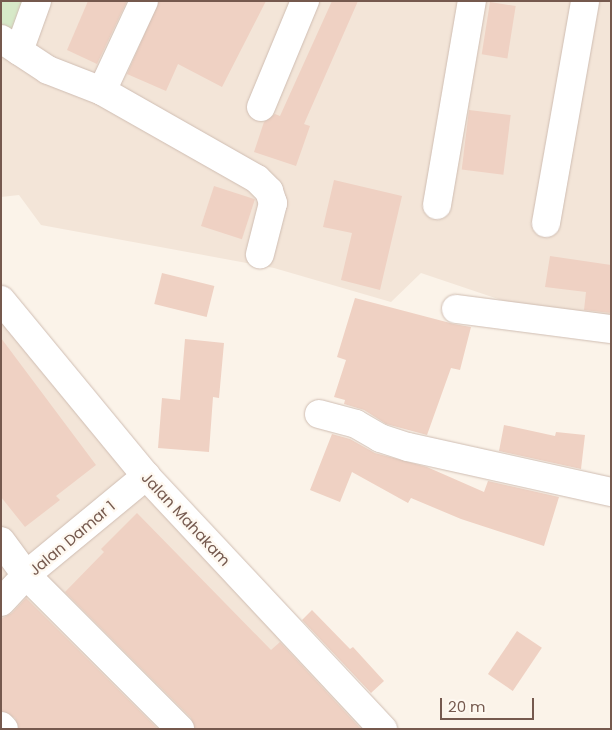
<!DOCTYPE html>
<html>
<head>
<meta charset="utf-8">
<style>
  body { margin:0 }
  #map { position:relative; width:612px; height:730px; overflow:hidden; background:#fbf3e9; font-family:Poppins,sans-serif }
  div>[style] { position:absolute }
  [style*='--x'] { left:calc(var(--x)*1px); top:calc(var(--y)*1px); width:calc(var(--w)*1px); rotate:calc(var(--a)*1deg) }
  .residential>* { inset:0; background:#f3e5d8 }
  .green>* { inset:0; background:#d7e9c8 }
  .building>* { inset:0; background:#efd1c3; transform-origin:0 0 }
  .roads { filter:drop-shadow(0 0 1px #cfbdb2) drop-shadow(0 0 1px #cfbdb2) }
  .minor>* { height:28px; margin:-14px; padding:0 14px; transform-origin:14px; border-radius:14px; background:#fff }
  span { translate:-50% -50%; white-space:nowrap; text-align:center; line-height:1.15; -webkit-text-stroke:4.5px #fef8f0; paint-order:stroke }
  .street-label { font-size:15px; color:#75594e }
  .frame { position:absolute; inset:0; border:2px solid #75594e; pointer-events:none }
  .scale { position:absolute; left:440px; top:698px; width:94px; height:22px; box-sizing:border-box; border:2px solid #75594e; border-top:0; padding-left:6px; font-size:15px; line-height:18px; white-space:nowrap; color:#75594e; -webkit-text-stroke:4px #fef8f0; paint-order:stroke }
</style>
</head>
<body>
<div id="map">
  <div class="residential">
    <i style="clip-path:polygon(1px 1px,611px 1px,611px 323px,558px 319px,421px 273px,391px 302px,274px 268px,41px 225px,19px 195px,1px 197px)"></i>
    <i style="clip-path:polygon(1px 300px,383px 729px,1px 729px)"></i>
  </div>
  <div class="green">
    <i style="clip-path:polygon(1px 1px,37px 1px,19px 51px,1px 39px)"></i>
  </div>
  <div class="building">
    <i style="clip-path:polygon(88px 1px,127px 1px,97px 64px,67px 50px)"></i>
    <i style="clip-path:polygon(159px 1px,266px 1px,222px 87px,178px 64px,166px 91px,127px 74px)"></i>
    <i style="clip-path:polygon(332px 1px,358px 1px,304px 124px,310px 126px,296px 166px,254px 152px,264px 122px,275px 114px,280px 116px)"></i>
    <i style="left:490px;top:2px;width:26px;height:53px;rotate:9deg"></i>
    <i style="left:469px;top:110px;width:42px;height:60px;rotate:7deg"></i>
    <i style="clip-path:polygon(334px 180px,402px 196px,380px 290px,341px 280px,352px 233px,323px 227px)"></i>
    <i style="left:214px;top:186px;width:43px;height:42px;rotate:18deg"></i>
    <i style="clip-path:polygon(550px 256px,611px 265px,611px 313px,584px 310px,586px 292px,545px 287px)"></i>
    <i style="left:162px;top:273px;width:54px;height:32px;rotate:14deg"></i>
    <i style="clip-path:polygon(355px 298px,454px 324px,471px 327px,460px 370px,451px 368px,427px 435px,386px 424px,364px 410px,344px 404px,345px 400px,334px 397px,346px 360px,337px 357px)"></i>
    <i style="clip-path:polygon(1px 338px,96px 465px,56px 496px,60px 500px,25px 527px,1px 497px)"></i>
    <i style="clip-path:polygon(185px 339px,224px 343px,219px 398px,213px 397px,209px 452px,158px 448px,162px 398px,180px 400px)"></i>
    <i style="clip-path:polygon(504px 425px,555px 436px,556px 432px,585px 435px,581px 469px,499px 451px)"></i>
    <i style="clip-path:polygon(332px 434px,350px 439px,375px 453px,427px 467px,484px 492px,488px 481px,559px 497px,544px 546px,461px 519px,411px 498px,408px 503px,352px 472px,340px 502px,310px 490px)"></i>
    <i style="clip-path:polygon(137px 513px,271px 650px,280px 642px,361px 729px,195px 729px,191px 718px,65px 592px,104px 552px,101px 549px)"></i>
    <i style="clip-path:polygon(26px 598px,158px 729px,19px 729px,15px 718px,1px 711px,1px 619px,12px 613px)"></i>
    <i style="clip-path:polygon(312px 610px,350px 649px,353px 647px,384px 681px,371px 693px,302px 620px)"></i>
    <i style="left:517px;top:631px;width:30px;height:52px;rotate:34deg"></i>
  </div>
  <div class="roads">
    <div class="minor">
      <i style="--x:1;--y:39;--w:56;--a:33.4"></i>
      <i style="--x:48;--y:70;--w:58;--a:21.3"></i>
      <i style="--x:102;--y:91;--w:178;--a:29.6"></i>
      <i style="--x:257;--y:179;--w:17;--a:45"></i>
      <i style="--x:269;--y:191;--w:13;--a:72"></i>
      <i style="--x:273;--y:203;--w:53;--a:104.3"></i>
      <i style="--x:19;--y:51;--w:53;--a:-70.2"></i>
      <i style="--x:102;--y:91;--w:99;--a:-65"></i>
      <i style="--x:261;--y:107;--w:115;--a:-67.5"></i>
      <i style="--x:437;--y:205;--w:207;--a:-80.3"></i>
      <i style="--x:546;--y:223;--w:225;--a:-80"></i>
      <i style="--x:1;--y:300;--w:228;--a:50.5"></i>
      <i style="--x:146;--y:476;--w:347;--a:46.9"></i>
      <i style="--x:456;--y:309;--w:156;--a:7.4"></i>
      <i style="--x:319;--y:414;--w:38;--a:15"></i>
      <i style="--x:356;--y:424;--w:28;--a:30"></i>
      <i style="--x:380;--y:438;--w:29;--a:18"></i>
      <i style="--x:408;--y:447;--w:208;--a:12.5"></i>
      <i style="--x:1;--y:541;--w:42;--a:53.7"></i>
      <i style="--x:26;--y:575;--w:218;--a:45"></i>
      <i style="--x:1;--y:602;--w:37;--a:-47"></i>
      <i style="--x:26;--y:575;--w:156;--a:-39.5"></i>
      <i style="--x:1;--y:726;--w:4;--a:45"></i>
    </div>
  </div>
  <div class="street-label">
    <span style="left:186px;top:519px;rotate:47deg">Jalan Mahakam</span>
    <span style="left:72px;top:538px;rotate:-40deg">Jalan Damar 1</span>
  </div>
  <div class="frame"></div>
  <div class="scale">20 m</div>
</div>
</body>
</html>
